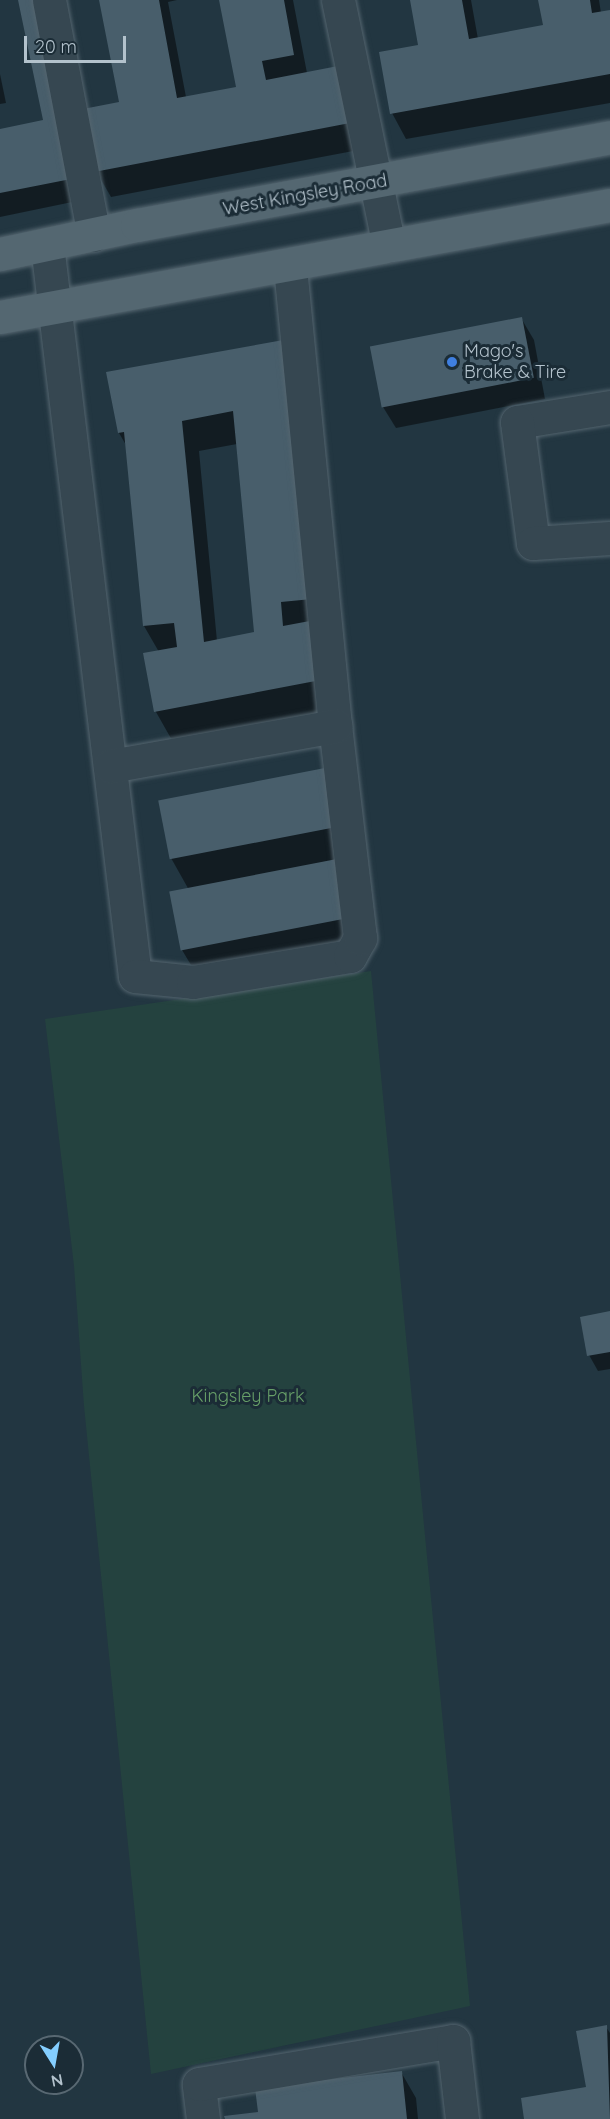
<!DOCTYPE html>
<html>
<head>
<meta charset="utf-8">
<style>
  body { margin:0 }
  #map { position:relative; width:610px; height:2119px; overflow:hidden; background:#223641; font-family:Quicksand,sans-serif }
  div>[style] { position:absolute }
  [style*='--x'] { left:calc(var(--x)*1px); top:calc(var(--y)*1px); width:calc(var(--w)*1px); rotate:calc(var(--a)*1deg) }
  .green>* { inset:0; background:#24423f }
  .shadow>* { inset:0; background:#0007 }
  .building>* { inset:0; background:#485e6b; transform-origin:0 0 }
  .roads { filter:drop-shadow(0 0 2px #54656f) drop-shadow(0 0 2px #54656f) }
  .minor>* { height:33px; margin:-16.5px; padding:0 16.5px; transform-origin:16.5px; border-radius:16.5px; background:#364751 }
  .major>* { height:33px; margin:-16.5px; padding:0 16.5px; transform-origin:16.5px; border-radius:16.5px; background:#546771 }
  .dots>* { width:16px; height:16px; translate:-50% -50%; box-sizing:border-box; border:3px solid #1b2c36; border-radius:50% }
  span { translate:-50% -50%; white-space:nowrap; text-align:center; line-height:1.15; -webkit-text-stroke:6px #1b2c36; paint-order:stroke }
  .street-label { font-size:18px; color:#b3c2cc }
  .poi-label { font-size:18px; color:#b3c2cc }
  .left { translate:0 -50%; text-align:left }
  .park-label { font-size:18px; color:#679f68 }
  .north { position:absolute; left:24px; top:2035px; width:60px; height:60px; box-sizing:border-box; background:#1b2c36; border:2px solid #586872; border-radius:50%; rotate:169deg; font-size:16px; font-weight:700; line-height:24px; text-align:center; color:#b3c2cc }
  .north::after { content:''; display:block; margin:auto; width:21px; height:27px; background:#84ceff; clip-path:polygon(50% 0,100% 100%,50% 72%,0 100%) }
  .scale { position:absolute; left:24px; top:36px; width:102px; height:27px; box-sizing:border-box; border:3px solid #b3c2cc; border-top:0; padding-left:8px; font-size:18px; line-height:21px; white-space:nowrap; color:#b3c2cc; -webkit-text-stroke:4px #1b2c36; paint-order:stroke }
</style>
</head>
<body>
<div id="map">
  <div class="green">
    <i style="clip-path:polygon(371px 971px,470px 2006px,151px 2074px,84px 1406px,74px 1266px,45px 1019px)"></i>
  </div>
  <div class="shadow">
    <i style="clip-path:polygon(20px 0,82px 200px,0 217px,0 130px,45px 121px)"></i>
    <i style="clip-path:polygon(101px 0,177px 0,168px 2px,186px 97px,237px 88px,221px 0,293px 0,307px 73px,338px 67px,364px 149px,111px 197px,96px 171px,120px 103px)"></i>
    <i style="clip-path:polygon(412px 0,471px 0,478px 39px,544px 27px,540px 0,599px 0,601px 13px,610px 12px,610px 103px,406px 139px,392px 113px,420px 47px)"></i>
    <i style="clip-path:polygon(0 74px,6px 103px,0 104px)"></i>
    <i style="clip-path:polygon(521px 318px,534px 340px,545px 399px,396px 428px,383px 407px)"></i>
    <i style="clip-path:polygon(evenodd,108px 373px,317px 428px,343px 709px,173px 742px,156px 712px,145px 655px,159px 652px,144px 626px,126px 445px,119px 433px,108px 373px,237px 444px,256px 633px,217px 641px,199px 451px,237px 444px)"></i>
    <i style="clip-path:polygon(329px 768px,369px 947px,200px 980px,182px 950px,189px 890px,171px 858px)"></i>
    <i style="clip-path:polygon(610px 1313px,610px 1369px,598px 1371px,589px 1355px)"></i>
    <i style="clip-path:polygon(606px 2027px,610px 2033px,610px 2119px,526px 2119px,588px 2089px)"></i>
    <i style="clip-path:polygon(401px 2072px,416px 2098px,418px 2119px,226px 2119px,259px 2113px)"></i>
  </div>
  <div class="building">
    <i style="clip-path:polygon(18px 0,34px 0,71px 179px,0 193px,0 129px,43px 120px)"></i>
    <i style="clip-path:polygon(99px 0,159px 0,177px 98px,236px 87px,219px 0,284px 0,294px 55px,262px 61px,266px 80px,338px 66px,350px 123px,94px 172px,83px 109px,119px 102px)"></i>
    <i style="clip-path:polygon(410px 0,462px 0,469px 39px,543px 25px,538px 0,590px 0,592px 13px,610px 10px,610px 74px,390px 114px,379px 52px,418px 45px)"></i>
    <i style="left:522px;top:317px;width:62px;height:155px;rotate:79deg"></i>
    <i style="clip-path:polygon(evenodd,289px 339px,312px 599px,281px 602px,283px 626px,315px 620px,326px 679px,154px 712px,143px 653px,177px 647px,174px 623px,143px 626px,124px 432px,118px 433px,106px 372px,289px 339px,233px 411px,254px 632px,204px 642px,182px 421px,233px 411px)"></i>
    <i style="left:330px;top:767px;width:60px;height:175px;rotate:79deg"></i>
    <i style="left:342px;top:858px;width:60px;height:176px;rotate:79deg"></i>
    <i style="clip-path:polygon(610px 1311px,610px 1352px,587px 1356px,580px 1317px)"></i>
    <i style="clip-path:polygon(607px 2025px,610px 2119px,524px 2119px,521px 2098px,586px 2087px,576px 2031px)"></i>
    <i style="clip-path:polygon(402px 2071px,407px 2119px,225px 2119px,224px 2116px,258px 2112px,255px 2088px)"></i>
  </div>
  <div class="roads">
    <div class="minor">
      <i style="--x:49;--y:0;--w:239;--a:79.2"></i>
      <i style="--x:338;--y:0;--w:251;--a:78.3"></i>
      <i style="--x:47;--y:245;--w:736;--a:83.14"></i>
      <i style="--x:135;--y:976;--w:58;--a:5.9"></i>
      <i style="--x:193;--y:982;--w:159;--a:-9.4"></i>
      <i style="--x:350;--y:956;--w:21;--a:-61"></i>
      <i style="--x:360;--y:938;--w:213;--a:-96.7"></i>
      <i style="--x:335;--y:726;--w:464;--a:-95.6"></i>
      <i style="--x:610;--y:407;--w:94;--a:170.8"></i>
      <i style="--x:517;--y:422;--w:122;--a:82.5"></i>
      <i style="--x:533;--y:543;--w:77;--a:-3.7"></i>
      <i style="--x:110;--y:766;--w:229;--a:-10.1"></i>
      <i style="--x:203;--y:2119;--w:35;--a:-97"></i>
      <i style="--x:199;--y:2084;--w:258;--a:-9.6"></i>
      <i style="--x:453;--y:2041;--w:79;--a:83.4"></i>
    </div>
    <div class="major">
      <i style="--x:0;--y:254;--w:140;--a:-12"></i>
      <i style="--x:137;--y:225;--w:481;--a:-10.5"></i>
      <i style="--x:0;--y:317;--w:620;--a:-10.4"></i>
    </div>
  </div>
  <div class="dots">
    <i style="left:452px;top:362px;background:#3f7fe0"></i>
  </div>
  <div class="street-label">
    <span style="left:305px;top:195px;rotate:-10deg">West Kingsley Road</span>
  </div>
  <div class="poi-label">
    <span class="left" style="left:464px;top:362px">Mago's<br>Brake &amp; Tire</span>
  </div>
  <div class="park-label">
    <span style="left:248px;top:1396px">Kingsley Park</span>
  </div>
  <div class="north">N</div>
  <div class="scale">20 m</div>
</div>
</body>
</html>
